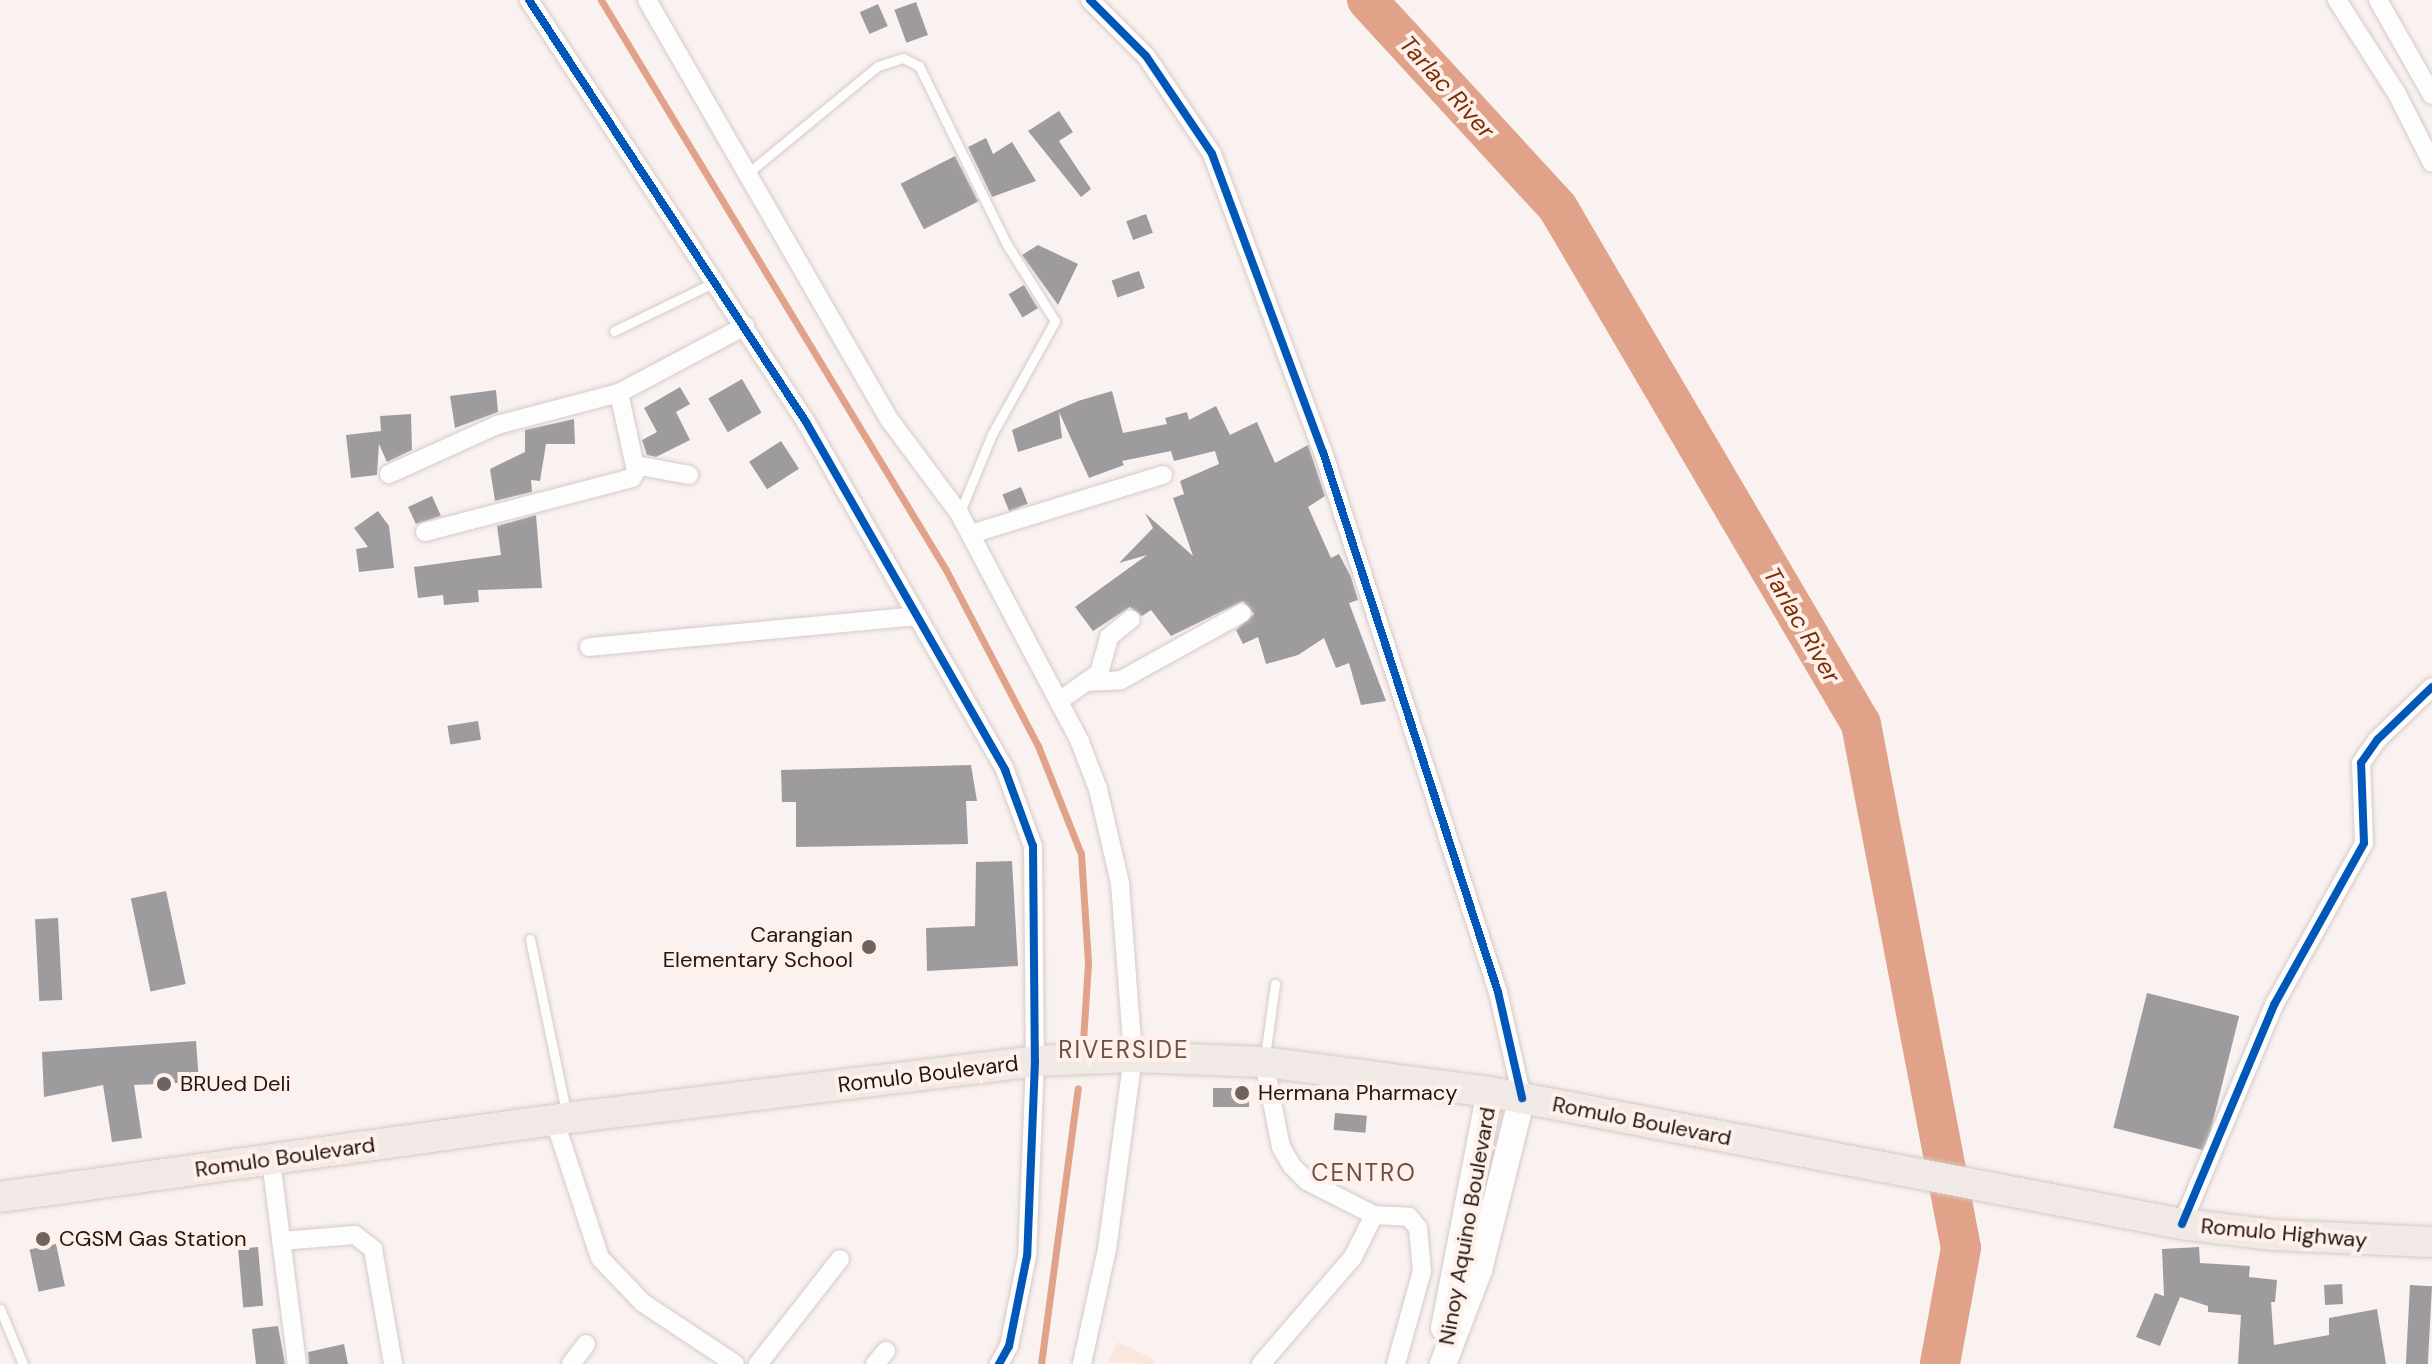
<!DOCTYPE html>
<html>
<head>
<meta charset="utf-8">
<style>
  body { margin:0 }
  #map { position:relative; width:2432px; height:1364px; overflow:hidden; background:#faf2f0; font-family:"DM Sans",sans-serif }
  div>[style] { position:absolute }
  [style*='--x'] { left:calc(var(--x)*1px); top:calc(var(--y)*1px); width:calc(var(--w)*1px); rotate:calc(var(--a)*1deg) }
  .green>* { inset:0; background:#fbe5dc }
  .stream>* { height:7px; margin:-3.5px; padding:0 3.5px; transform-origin:3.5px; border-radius:3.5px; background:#e0a288 }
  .river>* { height:40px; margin:-20px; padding:0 20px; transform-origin:20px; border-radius:20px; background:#e0a288 }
  .building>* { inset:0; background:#9e9b9f; transform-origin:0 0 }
  .roads { filter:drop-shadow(0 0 2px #d5cac7) drop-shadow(0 0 2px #d5cac7) }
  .service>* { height:9px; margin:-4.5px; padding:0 4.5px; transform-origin:4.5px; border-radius:4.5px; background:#fefdfd }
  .minor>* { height:18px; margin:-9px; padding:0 9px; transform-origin:9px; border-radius:9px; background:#fefdfd }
  .secondary>* { height:26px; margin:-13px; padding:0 13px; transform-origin:13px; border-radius:13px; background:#fefdfd }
  .trunk>* { height:30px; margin:-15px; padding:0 15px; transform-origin:15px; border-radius:15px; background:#f1e9e6 }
  .cycleway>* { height:8px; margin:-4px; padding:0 4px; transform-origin:4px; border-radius:4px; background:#0057b8 }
  .dots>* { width:22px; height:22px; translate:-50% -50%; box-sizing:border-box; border:4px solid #fff0eb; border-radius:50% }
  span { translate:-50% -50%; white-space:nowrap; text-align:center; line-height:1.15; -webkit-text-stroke:8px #fff0eb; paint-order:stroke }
  .poi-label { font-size:22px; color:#221611 }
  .right { translate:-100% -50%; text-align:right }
  .left { translate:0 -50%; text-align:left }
  .street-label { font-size:22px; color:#221611 }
  .water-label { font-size:24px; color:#7b2e03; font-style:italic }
  .neighbourhood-label { font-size:24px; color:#6d5044; letter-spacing:2px }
</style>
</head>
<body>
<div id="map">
  <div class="green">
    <i style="clip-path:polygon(1118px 1342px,1155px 1360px,1153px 1364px,1108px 1362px)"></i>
  </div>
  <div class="stream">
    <i style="--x:601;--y:0;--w:666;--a:58.82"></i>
    <i style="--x:946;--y:570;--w:199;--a:62.4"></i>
    <i style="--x:1038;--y:746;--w:116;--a:68.3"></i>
    <i style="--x:1081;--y:854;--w:109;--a:86.3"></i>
    <i style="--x:1088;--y:963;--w:78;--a:93.7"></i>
    <i style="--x:1041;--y:1364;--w:278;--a:-82.4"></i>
  </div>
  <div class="river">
    <i style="--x:1367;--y:0;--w:282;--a:47.4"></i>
    <i style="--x:1558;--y:208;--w:598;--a:59.58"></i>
    <i style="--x:1861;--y:724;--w:533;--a:79.2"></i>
    <i style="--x:1961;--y:1248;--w:118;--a:100.3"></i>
  </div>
  <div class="building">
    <i style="left:916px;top:2px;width:35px;height:23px;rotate:70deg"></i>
    <i style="left:878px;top:4px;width:24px;height:20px;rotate:66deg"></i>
    <i style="clip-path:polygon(1059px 111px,1073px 132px,1059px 141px,1091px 189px,1081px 197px,1028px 131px)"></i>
    <i style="clip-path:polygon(986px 138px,993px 154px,1012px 142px,1036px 181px,992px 197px,968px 147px)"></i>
    <i style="left:955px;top:156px;width:51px;height:61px;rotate:63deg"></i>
    <i style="left:1146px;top:214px;width:20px;height:21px;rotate:70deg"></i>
    <i style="clip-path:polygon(1038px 245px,1078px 264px,1058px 305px,1022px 255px)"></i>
    <i style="left:1139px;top:271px;width:18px;height:29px;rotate:71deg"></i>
    <i style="left:1024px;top:285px;width:27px;height:18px;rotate:59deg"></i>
    <i style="left:742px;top:379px;width:39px;height:39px;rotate:60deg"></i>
    <i style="clip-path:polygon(680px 387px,690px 404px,676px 412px,690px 440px,656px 457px,647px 455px,642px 440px,657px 432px,644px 408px)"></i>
    <i style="clip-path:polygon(496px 390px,498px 412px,455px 428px,450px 396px)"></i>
    <i style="clip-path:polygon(1112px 391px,1123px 433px,1167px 424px,1165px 418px,1187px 412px,1189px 420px,1216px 406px,1230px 435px,1257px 422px,1275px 463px,1308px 445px,1325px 496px,1308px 507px,1331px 558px,1339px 554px,1351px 577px,1358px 600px,1349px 603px,1386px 701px,1361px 705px,1349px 663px,1336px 668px,1324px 638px,1298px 655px,1266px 664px,1258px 637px,1243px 644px,1236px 630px,1254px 614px,1243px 601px,1171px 636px,1151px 610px,1142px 616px,1130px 607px,1093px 631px,1075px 607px,1147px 555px,1119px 563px,1153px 528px,1145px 513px,1193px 556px,1173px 498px,1184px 494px,1180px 481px,1219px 464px,1215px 451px,1174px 461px,1171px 451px,1122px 461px,1124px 465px,1089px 478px,1059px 412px,1062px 438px,1018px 452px,1012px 430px,1078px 401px)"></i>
    <i style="clip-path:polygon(411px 414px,412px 450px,387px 462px,379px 444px,377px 475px,351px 478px,346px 435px,381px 431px,380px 416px)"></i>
    <i style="clip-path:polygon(574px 419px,575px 444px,546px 444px,540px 481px,531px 480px,532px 492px,495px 501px,490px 469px,525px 452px,525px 430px)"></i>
    <i style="left:781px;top:441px;width:33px;height:38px;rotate:57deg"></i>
    <i style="left:1021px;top:487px;width:18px;height:20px;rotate:68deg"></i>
    <i style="clip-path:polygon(432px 496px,441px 516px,416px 524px,408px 507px)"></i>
    <i style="clip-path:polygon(378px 511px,389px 526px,394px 568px,359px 572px,356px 549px,368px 547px,354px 528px)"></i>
    <i style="clip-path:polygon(536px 515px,542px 588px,478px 590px,479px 602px,444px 605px,443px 595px,418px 598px,414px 567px,501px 555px,497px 526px)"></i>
    <i style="left:478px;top:721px;width:19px;height:31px;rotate:81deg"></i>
    <i style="clip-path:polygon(971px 765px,977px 801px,966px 801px,968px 844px,796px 847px,796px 802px,782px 802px,781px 770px)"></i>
    <i style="clip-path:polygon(1012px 861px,1018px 966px,927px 971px,926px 928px,975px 926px,976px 862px)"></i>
    <i style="left:166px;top:891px;width:95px;height:36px;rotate:78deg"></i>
    <i style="left:58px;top:918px;width:82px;height:23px;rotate:87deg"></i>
    <i style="left:2147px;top:993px;width:95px;height:139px;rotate:14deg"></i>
    <i style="clip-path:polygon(196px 1041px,199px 1082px,134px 1085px,142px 1138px,112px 1142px,103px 1085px,44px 1097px,42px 1052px)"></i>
    <i style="left:1213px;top:1088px;width:36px;height:19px"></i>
    <i style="left:1335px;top:1113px;width:32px;height:17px;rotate:5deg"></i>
    <i style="left:56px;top:1244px;width:43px;height:27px;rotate:78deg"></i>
    <i style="left:258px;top:1247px;width:59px;height:20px;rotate:85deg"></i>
    <i style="clip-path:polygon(2199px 1247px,2200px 1263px,2250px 1266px,2249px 1277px,2277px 1280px,2275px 1302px,2271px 1302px,2274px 1345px,2329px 1335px,2329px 1318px,2377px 1309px,2386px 1364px,2238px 1364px,2241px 1315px,2208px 1312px,2208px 1306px,2180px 1297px,2160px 1346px,2136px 1337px,2155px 1293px,2164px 1296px,2162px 1249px)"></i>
    <i style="left:2342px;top:1284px;width:20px;height:18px;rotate:87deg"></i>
    <i style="left:2410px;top:1285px;width:22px;height:79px;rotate:3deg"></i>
    <i style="clip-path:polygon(278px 1326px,285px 1364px,256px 1364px,252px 1329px)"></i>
    <i style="clip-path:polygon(344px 1344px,348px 1364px,309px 1364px,308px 1352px)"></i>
  </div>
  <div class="roads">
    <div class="service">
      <i style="--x:748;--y:173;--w:168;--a:-39.5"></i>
      <i style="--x:878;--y:66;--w:26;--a:-18"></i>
      <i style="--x:903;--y:58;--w:18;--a:27"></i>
      <i style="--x:919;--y:66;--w:197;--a:63.8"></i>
      <i style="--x:1006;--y:243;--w:92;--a:57.9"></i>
      <i style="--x:1055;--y:321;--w:129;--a:119.1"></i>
      <i style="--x:992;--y:434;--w:84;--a:112.3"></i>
      <i style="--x:614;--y:331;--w:112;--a:-25.9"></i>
      <i style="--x:530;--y:939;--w:177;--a:78.2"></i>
      <i style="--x:1265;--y:1056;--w:73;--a:-82.1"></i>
      <i style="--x:0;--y:1309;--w:60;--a:67.3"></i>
    </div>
    <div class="minor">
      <i style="--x:529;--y:0;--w:505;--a:56.72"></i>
      <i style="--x:806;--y:422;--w:401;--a:60.2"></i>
      <i style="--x:1005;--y:770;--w:81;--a:69.8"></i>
      <i style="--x:1033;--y:846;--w:215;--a:89.5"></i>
      <i style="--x:1035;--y:1061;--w:195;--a:92.3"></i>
      <i style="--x:1027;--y:1256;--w:92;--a:101.3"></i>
      <i style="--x:1009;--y:1346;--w:21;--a:119"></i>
      <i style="--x:647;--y:0;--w:484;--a:60"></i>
      <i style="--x:889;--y:419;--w:117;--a:53.3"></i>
      <i style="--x:959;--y:513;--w:259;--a:62.1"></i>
      <i style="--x:1080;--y:742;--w:50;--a:69"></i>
      <i style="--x:1098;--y:789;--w:97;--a:76.8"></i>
      <i style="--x:1120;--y:883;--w:174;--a:85.7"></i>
      <i style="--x:1133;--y:1057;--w:194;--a:97.7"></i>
      <i style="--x:1107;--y:1249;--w:118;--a:102.3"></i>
      <i style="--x:1090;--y:0;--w:79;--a:45"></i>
      <i style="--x:1146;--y:56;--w:118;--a:56"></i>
      <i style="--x:1212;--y:154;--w:318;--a:69.6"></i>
      <i style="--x:1323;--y:452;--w:568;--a:72.04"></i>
      <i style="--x:1498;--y:992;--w:109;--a:77.2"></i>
      <i style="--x:2337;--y:0;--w:112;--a:57.4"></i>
      <i style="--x:2397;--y:94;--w:77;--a:63.1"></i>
      <i style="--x:2378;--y:0;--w:109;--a:60.4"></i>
      <i style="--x:635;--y:465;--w:55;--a:10.5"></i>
      <i style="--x:389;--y:474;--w:119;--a:-24.4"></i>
      <i style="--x:497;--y:425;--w:126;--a:-14.7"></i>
      <i style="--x:619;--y:393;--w:143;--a:-28"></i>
      <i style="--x:425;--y:532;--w:214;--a:-14.6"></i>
      <i style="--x:632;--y:478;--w:8;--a:-60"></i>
      <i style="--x:636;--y:471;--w:80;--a:-102.3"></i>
      <i style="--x:971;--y:534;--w:201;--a:-17.1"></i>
      <i style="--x:589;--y:647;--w:329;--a:-5.4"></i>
      <i style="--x:1086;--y:682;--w:35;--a:-3"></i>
      <i style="--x:1121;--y:680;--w:138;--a:-29"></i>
      <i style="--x:1059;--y:701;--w:49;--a:-35"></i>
      <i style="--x:1099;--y:673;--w:37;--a:-74"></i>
      <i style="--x:1109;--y:637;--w:28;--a:-39"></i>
      <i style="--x:1264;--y:1062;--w:87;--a:78.7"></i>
      <i style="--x:1281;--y:1147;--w:22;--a:60"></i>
      <i style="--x:1292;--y:1166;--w:21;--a:45"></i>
      <i style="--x:1307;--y:1181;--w:75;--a:26.9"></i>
      <i style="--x:1374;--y:1215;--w:35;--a:3"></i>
      <i style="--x:1409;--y:1217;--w:14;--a:51"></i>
      <i style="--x:1418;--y:1228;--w:43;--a:84.7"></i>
      <i style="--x:1422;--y:1271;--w:97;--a:105.6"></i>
      <i style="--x:554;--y:1119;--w:146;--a:71.7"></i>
      <i style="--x:600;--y:1258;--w:62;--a:46.3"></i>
      <i style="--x:643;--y:1303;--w:110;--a:33.5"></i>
      <i style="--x:271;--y:1161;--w:205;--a:82.7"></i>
      <i style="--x:2182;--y:1224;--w:238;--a:-67.2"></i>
      <i style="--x:2274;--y:1005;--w:185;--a:-60.9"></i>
      <i style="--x:2364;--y:843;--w:80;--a:-92.1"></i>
      <i style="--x:2361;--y:763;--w:29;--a:-55"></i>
      <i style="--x:2378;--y:739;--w:75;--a:-43.9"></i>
      <i style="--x:281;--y:1241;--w:74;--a:-4.6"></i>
      <i style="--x:355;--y:1235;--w:23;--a:38"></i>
      <i style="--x:373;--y:1249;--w:117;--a:80.1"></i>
      <i style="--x:571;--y:1364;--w:25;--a:-53"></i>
      <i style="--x:758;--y:1364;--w:133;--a:-52"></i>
      <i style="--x:875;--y:1364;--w:17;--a:-50"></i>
      <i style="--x:1261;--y:1364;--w:141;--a:-49.3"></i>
      <i style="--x:1353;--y:1257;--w:47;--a:-63.4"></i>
    </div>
    <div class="secondary">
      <i style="--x:1444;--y:1328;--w:240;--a:-79"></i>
      <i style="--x:1443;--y:1364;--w:101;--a:-69"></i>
      <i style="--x:1479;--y:1270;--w:177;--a:-76"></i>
    </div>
    <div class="trunk">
      <i style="--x:0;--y:1197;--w:572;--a:-7.93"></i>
      <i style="--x:567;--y:1118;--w:471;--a:-6.9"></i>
      <i style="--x:1035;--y:1061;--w:98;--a:-2.3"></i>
      <i style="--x:1133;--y:1057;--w:131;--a:2.2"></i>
      <i style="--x:1264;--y:1062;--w:228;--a:7.6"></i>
      <i style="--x:1490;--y:1092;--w:704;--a:10.8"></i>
      <i style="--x:2182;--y:1224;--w:93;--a:6.8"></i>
      <i style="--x:2274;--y:1235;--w:158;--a:2.5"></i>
    </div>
  </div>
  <div class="cycleway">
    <i style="--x:529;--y:0;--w:505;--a:56.72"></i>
    <i style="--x:806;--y:422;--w:401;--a:60.2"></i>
    <i style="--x:1005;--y:770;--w:81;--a:69.8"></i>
    <i style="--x:1033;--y:846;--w:215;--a:89.5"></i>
    <i style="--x:1035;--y:1061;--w:195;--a:92.3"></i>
    <i style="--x:1027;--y:1256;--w:92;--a:101.3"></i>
    <i style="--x:1009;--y:1346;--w:21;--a:119"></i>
    <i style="--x:1090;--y:0;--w:79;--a:45"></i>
    <i style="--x:1146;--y:56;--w:118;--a:56"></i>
    <i style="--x:1212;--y:154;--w:318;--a:69.6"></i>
    <i style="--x:1323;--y:452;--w:568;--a:72.04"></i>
    <i style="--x:1498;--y:992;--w:109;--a:77.2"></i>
    <i style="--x:2182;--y:1224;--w:238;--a:-67.2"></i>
    <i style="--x:2274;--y:1005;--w:185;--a:-60.9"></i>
    <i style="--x:2364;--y:843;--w:80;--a:-92.1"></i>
    <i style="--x:2361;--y:763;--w:29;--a:-55"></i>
    <i style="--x:2378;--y:739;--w:75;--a:-43.9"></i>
  </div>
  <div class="dots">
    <i style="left:869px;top:947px;background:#6e635f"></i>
    <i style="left:164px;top:1084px;background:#6e635f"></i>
    <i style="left:1242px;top:1093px;background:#6e635f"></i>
    <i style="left:43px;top:1239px;background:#6e635f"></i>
  </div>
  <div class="poi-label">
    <span class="right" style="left:853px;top:947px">Carangian<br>Elementary School</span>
    <span class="left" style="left:180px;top:1084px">BRUed Deli</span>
    <span class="left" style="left:1258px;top:1093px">Hermana Pharmacy</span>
    <span class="left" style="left:59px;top:1239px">CGSM Gas Station</span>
  </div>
  <div class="street-label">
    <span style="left:928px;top:1074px;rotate:-7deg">Romulo Boulevard</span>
    <span style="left:1642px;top:1121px;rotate:11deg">Romulo Boulevard</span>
    <span style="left:285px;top:1157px;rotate:-8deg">Romulo Boulevard</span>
    <span style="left:1467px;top:1226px;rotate:-80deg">Ninoy Aquino Boulevard</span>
    <span style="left:2284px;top:1233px;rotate:5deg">Romulo Highway</span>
  </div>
  <div class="water-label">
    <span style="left:1447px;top:87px;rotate:48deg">Tarlac River</span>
    <span style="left:1802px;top:625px;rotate:60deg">Tarlac River</span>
  </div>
  <div class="neighbourhood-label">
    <span style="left:1124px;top:1050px">RIVERSIDE</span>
    <span style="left:1364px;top:1173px">CENTRO</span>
  </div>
</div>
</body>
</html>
